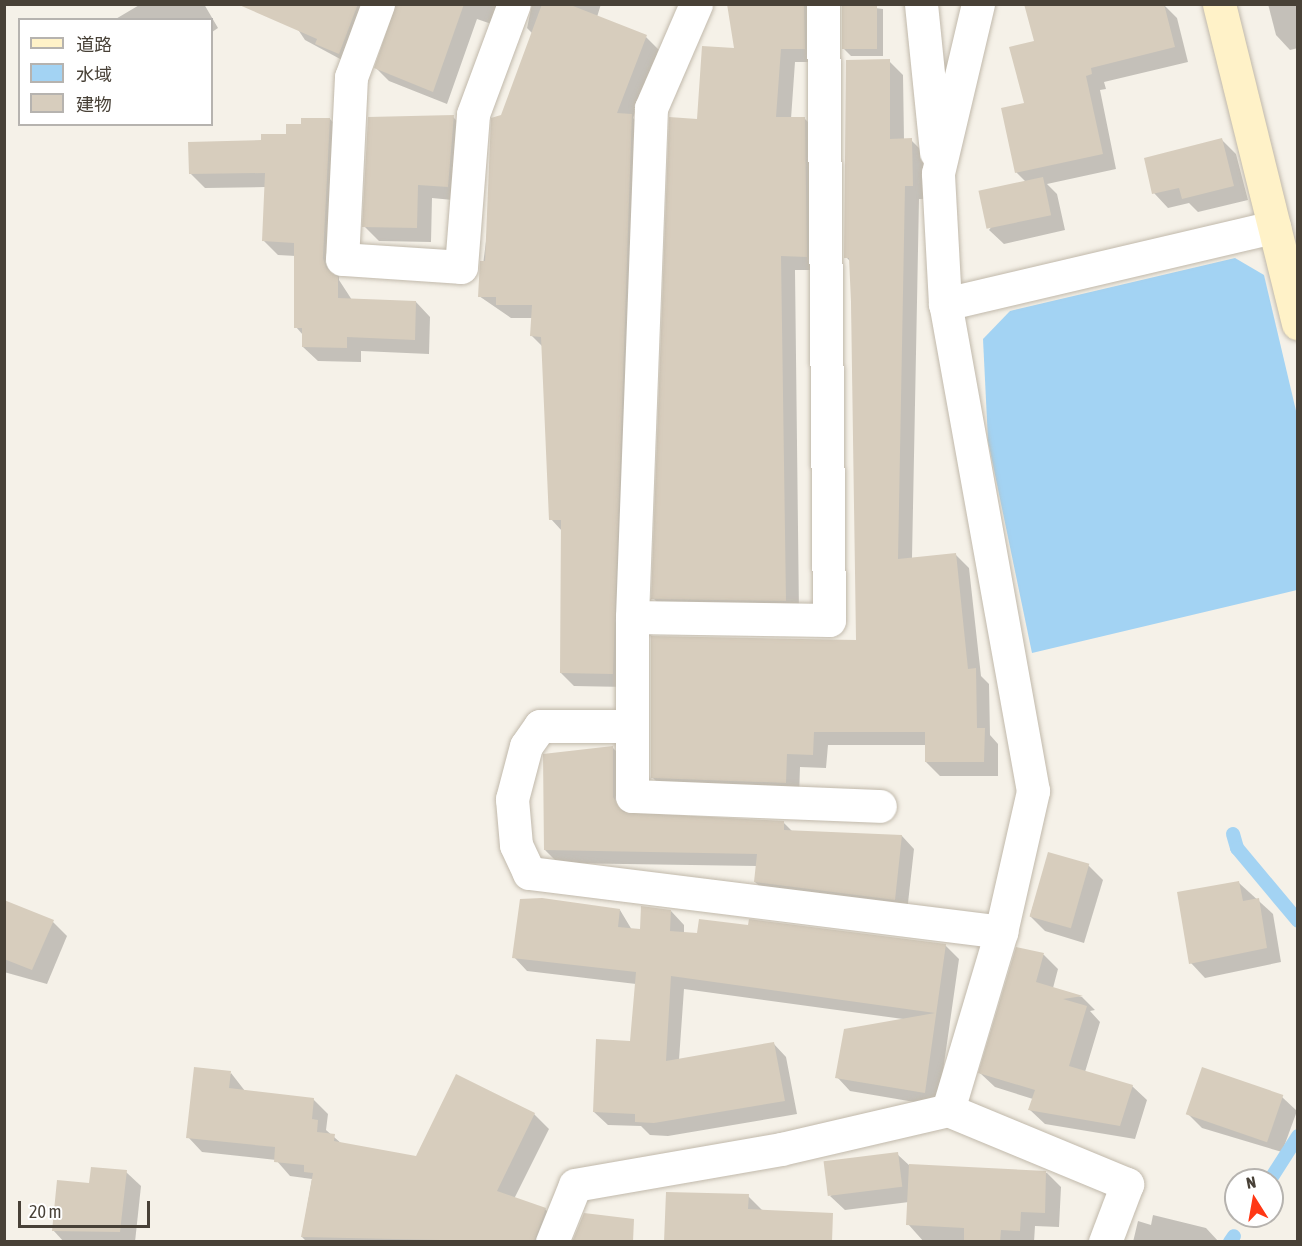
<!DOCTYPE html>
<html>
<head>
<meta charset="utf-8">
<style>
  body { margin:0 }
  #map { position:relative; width:1302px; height:1246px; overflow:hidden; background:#f5f1e8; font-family:"Asap Condensed","Noto Sans JP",sans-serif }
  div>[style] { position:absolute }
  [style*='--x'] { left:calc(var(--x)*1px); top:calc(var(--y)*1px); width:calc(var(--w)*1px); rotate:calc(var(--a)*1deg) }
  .water>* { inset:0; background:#a3d3f3 }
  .shadow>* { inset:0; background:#0003 }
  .stream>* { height:14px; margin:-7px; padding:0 7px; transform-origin:7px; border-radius:7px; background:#a3d3f3 }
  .building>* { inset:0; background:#d7cdbd; transform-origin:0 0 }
  .roads { filter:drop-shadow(0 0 2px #c1b9ab) drop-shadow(0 0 2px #c1b9ab) }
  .street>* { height:33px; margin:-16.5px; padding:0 16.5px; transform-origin:16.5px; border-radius:16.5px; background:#fff }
  .secondary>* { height:33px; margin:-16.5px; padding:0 16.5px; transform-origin:16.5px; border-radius:16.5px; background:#fff2c8 }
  span { translate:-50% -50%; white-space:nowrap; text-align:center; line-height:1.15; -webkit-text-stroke:4.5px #fff; paint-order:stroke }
  .frame { position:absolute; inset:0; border:6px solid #484137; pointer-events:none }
  .legend { position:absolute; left:18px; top:18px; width:195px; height:108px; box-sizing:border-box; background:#fff; border:2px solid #b6b3af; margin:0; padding:8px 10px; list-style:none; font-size:18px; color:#484137 }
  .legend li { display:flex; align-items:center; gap:12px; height:30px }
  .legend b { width:30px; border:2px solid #b6b3af }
  .north { position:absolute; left:1224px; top:1168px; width:60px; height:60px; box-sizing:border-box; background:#fff; border:2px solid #b6b3af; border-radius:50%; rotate:349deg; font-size:16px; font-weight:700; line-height:24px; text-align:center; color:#484137 }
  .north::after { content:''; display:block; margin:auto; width:21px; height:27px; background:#ff3715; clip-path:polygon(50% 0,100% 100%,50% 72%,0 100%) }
  .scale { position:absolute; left:18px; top:1201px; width:132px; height:27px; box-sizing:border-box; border:3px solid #484137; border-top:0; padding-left:8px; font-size:18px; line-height:21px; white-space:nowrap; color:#484137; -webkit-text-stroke:4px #fff; paint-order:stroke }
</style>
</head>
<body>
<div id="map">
  <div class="water">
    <i style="clip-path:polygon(1235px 258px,1264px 275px,1297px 415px,1297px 590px,1032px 653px,988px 441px,983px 339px,1010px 311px)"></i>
  </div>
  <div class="shadow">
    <i style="clip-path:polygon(141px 4px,204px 4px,218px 28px,212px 32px,212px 20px,114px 20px)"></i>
    <i style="clip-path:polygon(281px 4px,380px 4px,353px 66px,305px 40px)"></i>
    <i style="clip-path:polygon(396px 4px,514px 4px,503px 28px,477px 19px,447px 104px,389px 81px,376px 68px)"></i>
    <i style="clip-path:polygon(532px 4px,601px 4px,597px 17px,646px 37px,659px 50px,633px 118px,645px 129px,626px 687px,574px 686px,561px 673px,562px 531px,551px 519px,543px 347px,531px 335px,533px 318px,511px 318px,479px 296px,502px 116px,533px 34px,527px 28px)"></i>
    <i style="clip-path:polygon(729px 4px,808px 4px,818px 62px,795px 62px,791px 119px,805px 119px,819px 133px,820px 270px,795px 270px,799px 614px,667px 612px,653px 598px,698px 121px,736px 50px)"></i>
    <i style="clip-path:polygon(842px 4px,883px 9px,883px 56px,851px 56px,844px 49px)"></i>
    <i style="clip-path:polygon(1163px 4px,1177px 18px,1188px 62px,1104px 82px,1106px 89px,1100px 90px,1116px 169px,1047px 184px,1057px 194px,1065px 230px,1004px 244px,989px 230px,1027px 183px,1016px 172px,1026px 105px)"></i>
    <i style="clip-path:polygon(1268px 4px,1298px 4px,1298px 48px,1290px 50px,1276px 35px)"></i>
    <i style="clip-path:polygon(889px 61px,903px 75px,904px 140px,911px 140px,925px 154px,926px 199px,919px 199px,912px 559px,955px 554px,969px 568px,981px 676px,989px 684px,990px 735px,998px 744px,998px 776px,940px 776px,926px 762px,926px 745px,828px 745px,826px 768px,800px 767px,799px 797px,666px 791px,652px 777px,857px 642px,851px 262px,846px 257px)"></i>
    <i style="clip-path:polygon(453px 117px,468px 132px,463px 201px,432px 198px,431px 242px,379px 241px,364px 226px)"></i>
    <i style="clip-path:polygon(330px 119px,344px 134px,339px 280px,352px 300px,416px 302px,430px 317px,429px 354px,361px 351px,361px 362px,318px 361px,303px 347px,303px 335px,296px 327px,296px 256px,278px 255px,263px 240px,266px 187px,205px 188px,190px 173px)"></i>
    <i style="clip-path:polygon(1222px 140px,1236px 154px,1248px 200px,1198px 212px,1189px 203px,1168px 208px,1154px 193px)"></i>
    <i style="clip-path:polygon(613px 748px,625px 760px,626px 814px,783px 822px,793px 832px,902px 836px,914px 849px,907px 912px,768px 894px,755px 882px,757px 866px,558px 863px,545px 850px)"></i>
    <i style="clip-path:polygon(1049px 854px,1089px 866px,1103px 880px,1084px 943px,1045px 931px,1030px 916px)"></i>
    <i style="clip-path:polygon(1239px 883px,1273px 914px,1281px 962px,1205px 978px,1191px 963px)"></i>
    <i style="clip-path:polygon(4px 902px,53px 922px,67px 936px,47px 984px,4px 972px)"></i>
    <i style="clip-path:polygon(620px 910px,632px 930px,641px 930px,671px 911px,684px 925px,684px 934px,945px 945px,959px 959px,938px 1106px,850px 1091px,837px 1077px,903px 1019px,684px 989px,679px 1060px,773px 1043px,786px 1057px,797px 1114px,668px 1136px,650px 1135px,641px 1126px,608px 1125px,594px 1112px,631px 1042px,636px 984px,527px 971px,514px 957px)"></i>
    <i style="clip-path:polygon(1017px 948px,1044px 955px,1058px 969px,1053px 988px,1082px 997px,1095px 1010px,1090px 1011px,1100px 1022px,1085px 1072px,1132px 1086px,1147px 1100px,1135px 1139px,1045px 1124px,1030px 1110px,1033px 1099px,995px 1087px,980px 1073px)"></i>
    <i style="clip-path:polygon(231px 1073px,245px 1091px,313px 1099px,328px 1114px,326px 1130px,342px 1144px,417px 1158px,457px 1076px,534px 1114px,549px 1129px,514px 1199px,545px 1209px,559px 1224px,553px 1242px,307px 1242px,302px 1237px,312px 1179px,290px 1176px,276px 1160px,202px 1152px,188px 1137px)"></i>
    <i style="clip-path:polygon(1282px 1097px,1297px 1111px,1282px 1152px,1202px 1128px,1188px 1114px)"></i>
    <i style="clip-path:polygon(897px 1154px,910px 1166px,1047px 1173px,1061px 1187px,1059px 1227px,1035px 1226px,1034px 1242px,924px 1242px,908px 1224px,909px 1202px,845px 1210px,830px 1196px)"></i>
    <i style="clip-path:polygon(126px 1172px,141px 1186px,135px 1242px,64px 1242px,53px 1230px,90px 1184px)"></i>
    <i style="clip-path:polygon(748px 1196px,763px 1211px,665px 1242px)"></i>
    <i style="clip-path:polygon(1153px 1215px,1206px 1228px,1219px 1242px,1133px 1242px,1138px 1221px,1151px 1225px)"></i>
  </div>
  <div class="stream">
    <i style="--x:1233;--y:834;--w:15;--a:74"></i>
    <i style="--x:1237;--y:848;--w:95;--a:50.1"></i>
    <i style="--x:1270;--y:1180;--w:52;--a:-57.5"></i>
    <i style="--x:1230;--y:1242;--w:7;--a:-56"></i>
  </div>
  <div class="building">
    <i style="clip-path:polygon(237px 4px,358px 4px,339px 54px,315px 44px,317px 39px)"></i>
    <i style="clip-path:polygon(396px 4px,464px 4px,433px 92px,374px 68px)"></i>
    <i style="clip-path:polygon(542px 4px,568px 4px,647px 35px,617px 113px,632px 114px,613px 674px,560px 673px,561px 520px,549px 520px,541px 337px,530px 336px,532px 305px,496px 305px,496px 297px,478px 297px,480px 261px,485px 261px,491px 118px,501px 115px)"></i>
    <i style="clip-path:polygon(727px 4px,804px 4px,805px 49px,781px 49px,776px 117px,805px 117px,807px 257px,781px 256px,786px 601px,651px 599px,669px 117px,697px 119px,702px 46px,734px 48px)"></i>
    <i style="left:842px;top:4px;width:35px;height:45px"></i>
    <i style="clip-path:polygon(1024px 4px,1164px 4px,1175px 47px,1091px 68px,1092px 74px,1086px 76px,1103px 154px,1015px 173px,1001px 108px,1024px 103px,1009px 47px,1034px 41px)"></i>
    <i style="clip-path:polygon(890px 59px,890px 139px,912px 138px,913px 186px,905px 186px,898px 559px,956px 553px,968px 669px,976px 668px,977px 728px,985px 728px,984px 762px,925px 762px,925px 732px,814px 732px,813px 755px,787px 754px,786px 783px,651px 778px,651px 636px,856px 640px,851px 302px,849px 258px,844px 258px,846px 60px)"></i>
    <i style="clip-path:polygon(454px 115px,448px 187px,418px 185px,417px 228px,362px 227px,368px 117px)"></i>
    <i style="clip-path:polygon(301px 118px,330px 118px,323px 258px,326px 268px,338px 277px,338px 298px,416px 301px,415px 340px,347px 337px,347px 348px,302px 347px,302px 328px,294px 328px,294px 243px,262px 241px,265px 173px,189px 174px,188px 142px,261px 140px,261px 134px,286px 134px,286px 124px,301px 124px)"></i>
    <i style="clip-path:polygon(1222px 138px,1234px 186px,1182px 199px,1179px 188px,1152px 194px,1144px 158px)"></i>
    <i style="left:1043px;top:177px;width:39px;height:66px;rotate:78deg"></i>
    <i style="clip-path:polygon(613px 746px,613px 797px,623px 812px,784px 821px,784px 830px,902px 835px,895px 900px,754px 882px,757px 854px,544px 850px,543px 754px)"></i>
    <i style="left:1048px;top:852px;width:43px;height:67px;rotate:16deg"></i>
    <i style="clip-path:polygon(1239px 881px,1243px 901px,1259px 898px,1267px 948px,1189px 964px,1177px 892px)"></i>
    <i style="clip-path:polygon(542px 898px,620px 909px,618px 927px,640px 929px,641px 906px,671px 910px,670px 931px,697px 933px,699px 919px,748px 925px,749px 919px,946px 944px,925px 1093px,835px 1078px,844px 1029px,935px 1013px,671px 976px,666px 1061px,774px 1042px,785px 1101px,654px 1123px,635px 1122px,635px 1114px,593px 1112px,596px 1039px,630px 1041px,636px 972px,512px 958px,520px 899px)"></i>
    <i style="clip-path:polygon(4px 900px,54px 920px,32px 970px,4px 959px)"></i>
    <i style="clip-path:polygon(1016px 947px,1044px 953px,1036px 982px,1083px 996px,1063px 999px,1087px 1006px,1069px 1066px,1133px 1085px,1120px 1126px,1028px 1110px,1035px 1090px,978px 1073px)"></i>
    <i style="clip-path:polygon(194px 1067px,231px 1071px,229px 1088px,314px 1098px,312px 1119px,318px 1120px,317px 1132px,335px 1134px,334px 1141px,416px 1156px,456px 1074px,535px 1113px,497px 1191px,546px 1208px,534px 1242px,301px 1237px,313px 1173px,304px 1172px,304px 1165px,274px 1162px,275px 1147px,186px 1138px)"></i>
    <i style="left:1202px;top:1067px;width:86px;height:50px;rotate:19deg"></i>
    <i style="left:898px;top:1152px;width:35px;height:75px;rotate:83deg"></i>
    <i style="clip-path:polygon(909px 1164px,1046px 1171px,1045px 1213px,1021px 1212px,1020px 1231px,1001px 1230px,1000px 1242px,964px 1240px,964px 1228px,906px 1225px)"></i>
    <i style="clip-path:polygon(91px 1167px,127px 1170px,120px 1232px,52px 1231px,57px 1180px,89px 1183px)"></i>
    <i style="clip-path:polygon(666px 1192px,749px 1194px,748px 1209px,833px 1213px,832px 1242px,664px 1242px)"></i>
    <i style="clip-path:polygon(584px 1213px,634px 1219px,633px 1242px,572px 1242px)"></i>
  </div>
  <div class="roads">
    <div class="street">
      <i style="--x:378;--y:4;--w:78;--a:110.3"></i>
      <i style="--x:351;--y:77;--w:182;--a:92.8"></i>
      <i style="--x:342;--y:259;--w:119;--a:3.8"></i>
      <i style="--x:461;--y:267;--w:153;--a:-85.5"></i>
      <i style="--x:473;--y:114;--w:117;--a:-69.6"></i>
      <i style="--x:696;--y:4;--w:113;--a:113.4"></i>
      <i style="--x:651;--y:108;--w:509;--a:92.14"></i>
      <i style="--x:632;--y:617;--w:179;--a:90"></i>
      <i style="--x:632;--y:796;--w:248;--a:2.3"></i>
      <i style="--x:921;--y:4;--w:149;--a:84.2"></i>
      <i style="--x:945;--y:304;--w:338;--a:-13.2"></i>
      <i style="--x:632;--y:617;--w:197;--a:0.9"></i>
      <i style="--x:829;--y:620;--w:616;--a:-90.56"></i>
      <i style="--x:631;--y:726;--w:91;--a:180"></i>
      <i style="--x:540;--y:726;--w:24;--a:125"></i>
      <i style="--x:526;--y:746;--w:55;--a:104.8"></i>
      <i style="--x:512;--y:799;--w:46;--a:85"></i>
      <i style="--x:516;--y:845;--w:31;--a:65"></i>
      <i style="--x:529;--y:873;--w:476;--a:7.1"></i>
      <i style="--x:948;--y:1110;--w:186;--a:-73.4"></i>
      <i style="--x:1001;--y:932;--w:145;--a:-77.2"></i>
      <i style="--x:1033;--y:791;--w:495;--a:-100.2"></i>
      <i style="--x:945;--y:304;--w:131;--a:-93.1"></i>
      <i style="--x:938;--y:173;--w:174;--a:-76.7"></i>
      <i style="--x:552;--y:1242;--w:61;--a:-68"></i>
      <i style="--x:575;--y:1185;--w:209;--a:-9.9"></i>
      <i style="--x:781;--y:1149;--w:171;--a:-13.1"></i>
      <i style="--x:948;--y:1110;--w:194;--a:22.5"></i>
      <i style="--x:1127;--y:1184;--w:62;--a:110.8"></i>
    </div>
    <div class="secondary">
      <i style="--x:1219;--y:4;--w:329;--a:76.1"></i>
    </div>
  </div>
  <div class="frame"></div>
  <ul class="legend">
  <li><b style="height:8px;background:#fff2c8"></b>道路</li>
  <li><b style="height:16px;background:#a3d3f3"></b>水域</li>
  <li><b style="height:16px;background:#d7cdbd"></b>建物</li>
  </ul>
  <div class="north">N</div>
  <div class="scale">20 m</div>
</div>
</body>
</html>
